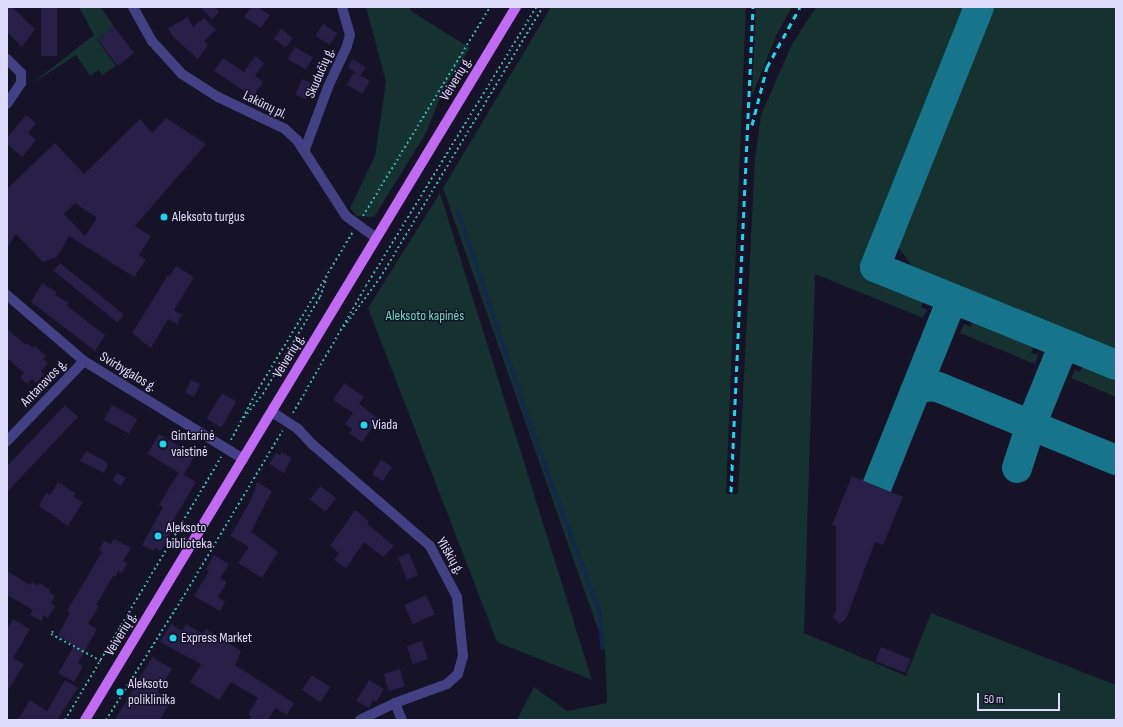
<!DOCTYPE html>
<html>
<head>
<meta charset="utf-8">
<style>
  body { margin:0 }
  #map { position:relative; width:1123px; height:727px; overflow:hidden; background:#161227; font-family:"Sofia Sans Condensed",sans-serif }
  div>[style] { position:absolute }
  [style*='--x'] { left:calc(var(--x)*1px); top:calc(var(--y)*1px); width:calc(var(--w)*1px); rotate:calc(var(--a)*1deg) }
  .green>* { inset:0; background:#153130 }
  .stream>* { height:3.5px; margin:-1.75px; padding:0 1.75px; transform-origin:1.75px; border-radius:1.75px; background:#13284a }
  .taxiway>* { height:30px; margin:-15px; padding:0 15px; transform-origin:15px; border-radius:15px; background:#16758a }
  .building>* { inset:0; background:#271f47; transform-origin:0 0 }
  .path>* { height:2px; margin-top:-1px; transform-origin:0; background:repeating-linear-gradient(90deg,#3ab2ab 0 2px,transparent 0 5px) }
  .street>* { height:10px; margin:-5px; padding:0 5px; transform-origin:5px; border-radius:5px; background:#434183 }
  .primary>* { height:10px; margin:-5px; padding:0 5px; transform-origin:5px; border-radius:5px; background:#c16af4 }
  .rail>* { height:3px; margin-top:-1.5px; transform-origin:0; background:repeating-linear-gradient(90deg,#16d8ee 0 6px,transparent 0 11px) }
  .dots>* { width:11px; height:11px; translate:-50% -50%; box-sizing:border-box; border:2px solid #161227; border-radius:50% }
  span { translate:-50% -50%; white-space:nowrap; text-align:center; line-height:1.15; -webkit-text-stroke:3px #161227; paint-order:stroke }
  .street-label { font-size:14px; color:#dfdbfc }
  .poi-label { font-size:14px; color:#dfdbfc }
  .left { translate:0 -50%; text-align:left }
  .park-label { font-size:14px; color:#6bd8bd }
  .frame { position:absolute; inset:0; border:8px solid #dfdbfc; pointer-events:none }
  .scale { position:absolute; left:977px; top:693px; width:83px; height:18px; box-sizing:border-box; border:2px solid #dfdbfc; border-top:0; padding-left:5px; font-size:12px; line-height:14px; white-space:nowrap; color:#dfdbfc; -webkit-text-stroke:3px #161227; paint-order:stroke }
</style>
</head>
<body>
<div id="map">
  <div class="green">
    <i style="clip-path:polygon(79px 7px,101px 7px,114px 27px,97px 40px,116px 66px,102px 75px,99px 70px,90px 76px,76px 55px,30px 85px,94px 35px)"></i>
    <i style="clip-path:polygon(366px 7px,409px 7px,411px 11px,470px 48px,443px 90px,426px 133px,374px 217px,356px 216px,350px 208px,375px 156px,386px 82px)"></i>
    <i style="clip-path:polygon(551px 7px,746px 7px,726px 494px,738px 494px,755px 158px,761px 115px,791px 46px,816px 7px,971px 7px,861px 273px,924px 299px,921px 307px,927px 310px,923px 318px,815px 274px,804px 633px,906px 676px,931px 613px,1116px 685px,1116px 720px,517px 720px,534px 687px,567px 711px,607px 703px,605px 649px,443px 188px)"></i>
    <i style="clip-path:polygon(756px 7px,792px 7px,776px 36px,752px 96px)"></i>
    <i style="clip-path:polygon(992px 7px,1116px 7px,1116px 355px,917px 273px,895px 243px)"></i>
    <i style="clip-path:polygon(440px 193px,592px 680px,497px 642px,368px 308px)"></i>
    <i style="clip-path:polygon(974px 319px,1035px 344px,1031px 353px,1038px 355px,1035px 364px,960px 333px,964px 324px,971px 327px)"></i>
    <i style="clip-path:polygon(1084px 364px,1116px 377px,1116px 397px,1071px 378px,1075px 370px,1080px 372px)"></i>
  </div>
  <div class="stream">
    <i style="--x:459;--y:213;--w:246;--a:71.3"></i>
    <i style="--x:538;--y:446;--w:178;--a:69.6"></i>
    <i style="--x:600;--y:613;--w:35;--a:85"></i>
  </div>
  <div class="taxiway">
    <i style="--x:979;--y:7;--w:280;--a:111.8"></i>
    <i style="--x:875;--y:267;--w:260;--a:22.1"></i>
    <i style="--x:916;--y:390;--w:13;--a:-18"></i>
    <i style="--x:928;--y:386;--w:10;--a:6"></i>
    <i style="--x:938;--y:387;--w:192;--a:22.3"></i>
    <i style="--x:1017;--y:468;--w:45;--a:-72"></i>
    <i style="--x:1031;--y:425;--w:87;--a:-67.8"></i>
    <i style="--x:877;--y:486;--w:201;--a:-68.1"></i>
  </div>
  <div class="building">
    <i style="clip-path:polygon(7px 7px,12px 7px,35px 29px,22px 47px,7px 32px)"></i>
    <i style="left:41px;top:7px;width:16px;height:49px"></i>
    <i style="clip-path:polygon(200px 7px,215px 7px,219px 12px,212px 19px)"></i>
    <i style="clip-path:polygon(251px 7px,258px 7px,270px 15px,261px 28px,244px 17px)"></i>
    <i style="clip-path:polygon(188px 17px,193px 27px,204px 18px,216px 30px,204px 41px,208px 45px,198px 59px,173px 37px,168px 28px)"></i>
    <i style="left:323px;top:24px;width:17px;height:14px;rotate:33deg"></i>
    <i style="left:114px;top:27px;width:33px;height:21px;rotate:52deg"></i>
    <i style="left:281px;top:29px;width:15px;height:12px;rotate:37deg"></i>
    <i style="left:295px;top:47px;width:21px;height:14px;rotate:31deg"></i>
    <i style="clip-path:polygon(255px 56px,264px 63px,255px 76px,263px 82px,253px 97px,214px 71px,223px 58px,244px 72px)"></i>
    <i style="left:353px;top:59px;width:15px;height:10px;rotate:32deg"></i>
    <i style="left:354px;top:72px;width:18px;height:15px;rotate:29deg"></i>
    <i style="left:302px;top:79px;width:12px;height:17px;rotate:24deg"></i>
    <i style="clip-path:polygon(26px 115px,36px 123px,28px 133px,36px 140px,22px 157px,7px 144px,7px 138px)"></i>
    <i style="clip-path:polygon(evenodd,166px 118px,206px 144px,135px 226px,151px 236px,139px 255px,146px 260px,134px 277px,69px 236px,57px 257px,43px 262px,16px 234px,7px 248px,7px 189px,55px 143px,84px 174px,140px 119px,152px 133px,166px 118px,75px 203px,97px 218px,85px 236px,64px 214px,75px 203px)"></i>
    <i style="left:60px;top:263px;width:82px;height:10px;rotate:39deg"></i>
    <i style="clip-path:polygon(176px 266px,194px 277px,174px 310px,182px 315px,177px 324px,168px 319px,151px 348px,132px 333px,168px 275px,170px 276px)"></i>
    <i style="clip-path:polygon(42px 283px,57px 292px,55px 295px,69px 303px,67px 306px,105px 335px,95px 351px,31px 302px)"></i>
    <i style="clip-path:polygon(7px 329px,26px 345px,27px 343px,33px 348px,35px 346px,46px 356px,43px 359px,48px 363px,41px 371px,44px 374px,36px 383px,32px 379px,27px 384px,20px 377px,24px 373px,7px 358px)"></i>
    <i style="left:191px;top:380px;width:10px;height:14px;rotate:24deg"></i>
    <i style="clip-path:polygon(344px 383px,364px 397px,359px 404px,376px 417px,376px 422px,362px 442px,349px 433px,352px 429px,345px 424px,353px 413px,333px 400px)"></i>
    <i style="left:222px;top:393px;width:17px;height:30px;rotate:31deg"></i>
    <i style="clip-path:polygon(65px 405px,78px 417px,7px 492px,7px 466px)"></i>
    <i style="left:112px;top:405px;width:29px;height:17px;rotate:29deg"></i>
    <i style="left:159px;top:434px;width:42px;height:23px;rotate:31deg"></i>
    <i style="clip-path:polygon(86px 451px,105px 461px,108px 465px,104px 473px,80px 461px)"></i>
    <i style="clip-path:polygon(282px 452px,292px 458px,284px 473px,269px 464px,276px 453px,280px 455px)"></i>
    <i style="left:381px;top:460px;width:13px;height:17px;rotate:32deg"></i>
    <i style="clip-path:polygon(179px 472px,196px 482px,171px 524px,175px 526px,161px 551px,155px 548px,153px 551px,142px 545px,163px 507px,159px 505px)"></i>
    <i style="left:117px;top:473px;width:10px;height:9px;rotate:29deg"></i>
    <i style="clip-path:polygon(852px 476px,903px 497px,883px 545px,875px 542px,846px 619px,839px 624px,833px 617px,836px 612px,836px 526px,832px 525px)"></i>
    <i style="clip-path:polygon(58px 482px,75px 493px,73px 497px,83px 502px,68px 526px,39px 506px,46px 493px,50px 495px)"></i>
    <i style="clip-path:polygon(257px 482px,272px 491px,251px 532px,278px 552px,262px 578px,238px 563px,249px 547px,230px 536px,251px 500px)"></i>
    <i style="left:320px;top:486px;width:20px;height:17px;rotate:37deg"></i>
    <i style="clip-path:polygon(355px 510px,369px 521px,367px 524px,394px 546px,383px 557px,364px 542px,346px 568px,334px 560px,339px 553px,330px 546px)"></i>
    <i style="clip-path:polygon(114px 539px,131px 548px,123px 561px,127px 563px,122px 573px,118px 571px,115px 577px,113px 576px,96px 605px,99px 606px,88px 624px,97px 629px,78px 663px,83px 666px,74px 682px,58px 673px,74px 646px,58px 635px,70px 613px,67px 611px,102px 552px,99px 550px,104px 541px,111px 544px)"></i>
    <i style="left:409px;top:553px;width:24px;height:12px;rotate:68deg"></i>
    <i style="clip-path:polygon(214px 555px,229px 564px,220px 578px,227px 582px,218px 597px,225px 602px,220px 611px,194px 596px,209px 571px,206px 569px)"></i>
    <i style="clip-path:polygon(7px 571px,30px 585px,32px 582px,38px 586px,39px 583px,50px 590px,49px 592px,55px 596px,51px 603px,55px 606px,48px 618px,44px 615px,41px 621px,30px 615px,33px 610px,7px 595px)"></i>
    <i style="left:426px;top:595px;width:21px;height:24px;rotate:65deg"></i>
    <i style="clip-path:polygon(13px 619px,30px 629px,13px 658px,24px 664px,7px 692px,7px 629px)"></i>
    <i style="clip-path:polygon(171px 624px,182px 631px,186px 624px,203px 634px,206px 629px,241px 651px,235px 665px,294px 703px,287px 715px,275px 708px,268px 720px,249px 720px,251px 716px,248px 715px,258px 698px,231px 682px,219px 700px,190px 682px,201px 664px,160px 642px)"></i>
    <i style="left:422px;top:641px;width:19px;height:16px;rotate:72deg"></i>
    <i style="left:881px;top:647px;width:32px;height:15px;rotate:22deg"></i>
    <i style="clip-path:polygon(152px 657px,172px 669px,157px 692px,171px 700px,160px 720px,115px 720px)"></i>
    <i style="left:400px;top:669px;width:18px;height:17px;rotate:74deg"></i>
    <i style="left:312px;top:675px;width:22px;height:18px;rotate:34deg"></i>
    <i style="clip-path:polygon(65px 680px,78px 688px,58px 718px,61px 720px,18px 720px,30px 700px,47px 711px)"></i>
    <i style="clip-path:polygon(369px 680px,384px 689px,376px 702px,373px 700px,369px 708px,356px 701px)"></i>
  </div>
  <div class="path">
    <i style="--x:363;--y:216;--w:245;--a:-58.7"></i>
    <i style="--x:344;--y:327;--w:61;--a:-53.7"></i>
    <i style="--x:380;--y:278;--w:316;--a:-59"></i>
    <i style="--x:293;--y:413;--w:146;--a:-60.1"></i>
    <i style="--x:366;--y:286;--w:327;--a:-58.6"></i>
    <i style="--x:244;--y:418;--w:31;--a:-52"></i>
    <i style="--x:263;--y:394;--w:113;--a:-59.6"></i>
    <i style="--x:320;--y:297;--w:21;--a:-71"></i>
    <i style="--x:231;--y:440;--w:53;--a:-62"></i>
    <i style="--x:256;--y:393;--w:187;--a:-59"></i>
    <i style="--x:53;--y:631;--w:4;--a:124"></i>
    <i style="--x:51;--y:634;--w:57;--a:28.4"></i>
    <i style="--x:65;--y:720;--w:306;--a:-59.3"></i>
    <i style="--x:106;--y:720;--w:143;--a:-57.9"></i>
    <i style="--x:182;--y:599;--w:196;--a:-59.2"></i>
  </div>
  <div class="street">
    <i style="--x:133;--y:7;--w:39;--a:61"></i>
    <i style="--x:152;--y:41;--w:45;--a:47.7"></i>
    <i style="--x:182;--y:74;--w:43;--a:32.6"></i>
    <i style="--x:218;--y:97;--w:74;--a:25.5"></i>
    <i style="--x:285;--y:129;--w:16;--a:43"></i>
    <i style="--x:297;--y:140;--w:90;--a:57.2"></i>
    <i style="--x:346;--y:216;--w:37;--a:36"></i>
    <i style="--x:7;--y:59;--w:20;--a:45"></i>
    <i style="--x:21;--y:73;--w:10;--a:90"></i>
    <i style="--x:21;--y:83;--w:25;--a:124"></i>
    <i style="--x:305;--y:149;--w:66;--a:-69.6"></i>
    <i style="--x:328;--y:87;--w:45;--a:-65.1"></i>
    <i style="--x:347;--y:46;--w:11;--a:-75"></i>
    <i style="--x:350;--y:35;--w:29;--a:-106"></i>
    <i style="--x:7;--y:295;--w:101;--a:40.6"></i>
    <i style="--x:84;--y:361;--w:187;--a:31.6"></i>
    <i style="--x:272;--y:412;--w:31;--a:33"></i>
    <i style="--x:298;--y:429;--w:21;--a:47"></i>
    <i style="--x:312;--y:444;--w:156;--a:40.8"></i>
    <i style="--x:430;--y:546;--w:58;--a:62.1"></i>
    <i style="--x:457;--y:597;--w:59;--a:84.2"></i>
    <i style="--x:463;--y:656;--w:19;--a:106"></i>
    <i style="--x:458;--y:674;--w:15;--a:138"></i>
    <i style="--x:447;--y:684;--w:55;--a:159.9"></i>
    <i style="--x:395;--y:703;--w:39;--a:154"></i>
    <i style="--x:7;--y:441;--w:111;--a:-46.1"></i>
    <i style="--x:395;--y:703;--w:18;--a:68"></i>
  </div>
  <div class="primary">
    <i style="--x:85;--y:720;--w:833;--a:-58.85"></i>
  </div>
  <div class="rail">
    <i style="--x:752;--y:125;--w:60;--a:-75.5"></i>
    <i style="--x:767;--y:67;--w:68;--a:-61.2"></i>
    <i style="--x:731;--y:492;--w:485;--a:-87.4"></i>
  </div>
  <div class="dots">
    <i style="left:164px;top:217px;background:#16d8ee"></i>
    <i style="left:364px;top:425px;background:#16d8ee"></i>
    <i style="left:163px;top:444px;background:#16d8ee"></i>
    <i style="left:158px;top:536px;background:#16d8ee"></i>
    <i style="left:173px;top:638px;background:#16d8ee"></i>
    <i style="left:120px;top:692px;background:#16d8ee"></i>
  </div>
  <div class="street-label">
    <span style="left:320px;top:73px;rotate:-67deg">Skudučių g.</span>
    <span style="left:456px;top:79px;rotate:-59deg">Veiverių g.</span>
    <span style="left:265px;top:105px;rotate:26deg">Lakūnų pl.</span>
    <span style="left:289px;top:356px;rotate:-59deg">Veiverių g.</span>
    <span style="left:128px;top:372px;rotate:31deg">Svirbygalos g.</span>
    <span style="left:44px;top:383px;rotate:-46deg">Antanavos g.</span>
    <span style="left:450px;top:556px;rotate:59deg">Yliškių g.</span>
    <span style="left:121px;top:634px;rotate:-59deg">Veiverių g.</span>
  </div>
  <div class="poi-label">
    <span class="left" style="left:172px;top:217px">Aleksoto turgus</span>
    <span class="left" style="left:372px;top:425px">Viada</span>
    <span class="left" style="left:171px;top:444px">Gintarinė<br>vaistinė</span>
    <span class="left" style="left:166px;top:536px">Aleksoto<br>biblioteka</span>
    <span class="left" style="left:181px;top:638px">Express Market</span>
    <span class="left" style="left:128px;top:692px">Aleksoto<br>poliklinika</span>
  </div>
  <div class="park-label">
    <span style="left:425px;top:316px">Aleksoto kapinės</span>
  </div>
  <div class="frame"></div>
  <div class="scale">50 m</div>
</div>
</body>
</html>
